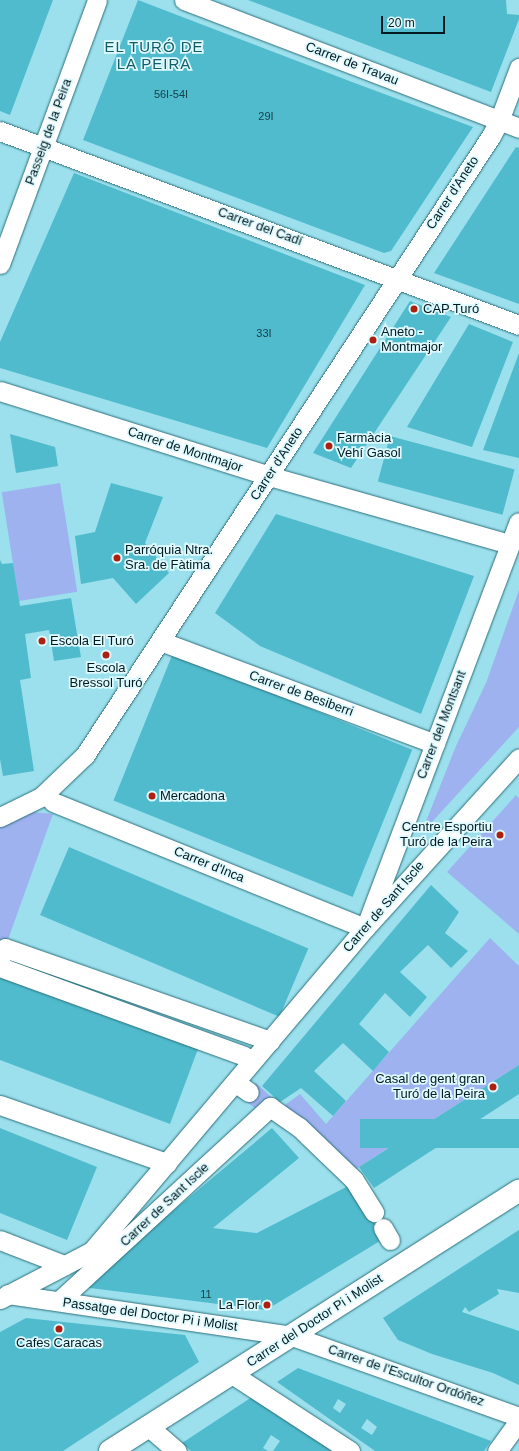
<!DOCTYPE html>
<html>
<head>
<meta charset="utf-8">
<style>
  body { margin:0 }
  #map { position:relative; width:519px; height:1451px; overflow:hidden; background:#9ce0ed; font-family:Arial,sans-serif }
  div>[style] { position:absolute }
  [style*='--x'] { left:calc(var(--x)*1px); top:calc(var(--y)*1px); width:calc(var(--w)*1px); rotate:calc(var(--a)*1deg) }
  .green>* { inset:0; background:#9eb2f0; transform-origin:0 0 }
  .building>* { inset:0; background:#50bbcd; transform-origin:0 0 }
  .roads { filter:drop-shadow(0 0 1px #2a6f7b) drop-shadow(0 0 1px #2a6f7b) }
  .street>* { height:19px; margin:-9.5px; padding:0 9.5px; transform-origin:9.5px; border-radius:9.5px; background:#fff }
  .secondary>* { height:22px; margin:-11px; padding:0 11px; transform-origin:11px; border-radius:11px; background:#fff }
  .dots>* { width:11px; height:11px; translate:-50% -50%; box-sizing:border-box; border:2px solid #dffaff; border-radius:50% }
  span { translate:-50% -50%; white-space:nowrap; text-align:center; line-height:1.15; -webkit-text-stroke:3.5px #dffaff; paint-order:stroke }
  .number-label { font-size:11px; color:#14424a }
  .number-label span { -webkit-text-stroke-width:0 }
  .street-label { font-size:13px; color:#001a1f }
  .poi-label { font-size:13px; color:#001a1f }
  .left { translate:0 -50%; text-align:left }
  .right { translate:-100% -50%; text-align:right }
  .quarter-label { font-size:15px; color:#105c68; letter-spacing:1px }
  .scale { position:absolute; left:381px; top:16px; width:64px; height:18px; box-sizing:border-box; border:2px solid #001a1f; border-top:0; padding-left:5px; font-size:12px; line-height:14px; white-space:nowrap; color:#001a1f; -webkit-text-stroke:3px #dffaff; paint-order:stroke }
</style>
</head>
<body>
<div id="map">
  <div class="green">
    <i style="left:60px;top:483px;width:110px;height:59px;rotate:81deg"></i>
    <i style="clip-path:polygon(519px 590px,519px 727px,421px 834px,456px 746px,486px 683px)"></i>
    <i style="clip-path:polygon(516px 795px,519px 798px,519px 934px,447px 872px)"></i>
    <i style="clip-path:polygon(32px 812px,53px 814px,5px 948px,0 951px,0 825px)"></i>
    <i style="clip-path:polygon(490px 938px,519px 966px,519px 1065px,348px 1174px,241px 1098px,256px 1083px,282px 1107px,300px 1094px,326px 1124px)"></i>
  </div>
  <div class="building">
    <i style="clip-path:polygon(0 0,53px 0,10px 115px,0 111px)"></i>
    <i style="clip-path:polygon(138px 0,352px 82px,473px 127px,391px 251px,384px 253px,83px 140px)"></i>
    <i style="clip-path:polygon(248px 0,506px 0,507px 14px,519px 15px,519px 19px,491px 92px)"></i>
    <i style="clip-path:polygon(516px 147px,519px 148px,519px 304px,434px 273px)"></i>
    <i style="clip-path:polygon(74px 173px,365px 285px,267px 448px,0 368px,0 342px)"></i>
    <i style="clip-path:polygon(410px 301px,451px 317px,351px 468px,313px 453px)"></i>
    <i style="clip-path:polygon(469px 324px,513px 342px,472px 447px,407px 427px)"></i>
    <i style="clip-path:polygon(519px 353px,519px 458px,483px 450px)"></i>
    <i style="clip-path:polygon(10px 434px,55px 447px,58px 466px,16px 473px)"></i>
    <i style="left:390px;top:436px;width:129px;height:47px;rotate:15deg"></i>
    <i style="clip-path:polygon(111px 483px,163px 497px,145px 543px,169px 573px,136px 604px,113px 578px,81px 584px,75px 536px,95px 532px)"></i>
    <i style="clip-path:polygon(276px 514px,474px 576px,421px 714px,260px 646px,215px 613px)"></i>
    <i style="clip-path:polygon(0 560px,2px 564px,13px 563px,20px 606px,71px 598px,81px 657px,54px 661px,49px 630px,25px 634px,31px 678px,20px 680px,34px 771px,3px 776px,0 759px)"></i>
    <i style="left:173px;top:653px;width:258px;height:159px;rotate:22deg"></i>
    <i style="left:69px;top:847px;width:260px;height:74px;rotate:23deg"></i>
    <i style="clip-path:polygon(431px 885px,459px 912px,445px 933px,468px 951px,451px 968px,428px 945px,400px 972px,427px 997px,410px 1017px,385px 993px,359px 1024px,389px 1052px,373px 1071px,343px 1043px,314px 1071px,346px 1101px,333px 1116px,301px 1088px,280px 1102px,262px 1086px)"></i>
    <i style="clip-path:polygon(0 974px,198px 1049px,170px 1124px,0 1060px)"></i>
    <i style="clip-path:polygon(519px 1065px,519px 1094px,374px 1188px,359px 1167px)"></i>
    <i style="left:519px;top:1119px;width:29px;height:159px;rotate:90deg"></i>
    <i style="clip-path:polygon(0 1128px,97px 1167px,67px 1240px,0 1213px)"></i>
    <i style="clip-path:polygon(272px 1128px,299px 1158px,213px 1228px,257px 1233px,352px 1184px,385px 1238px,266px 1310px,82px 1287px)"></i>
    <i style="clip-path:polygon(519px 1230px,519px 1293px,497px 1289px,499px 1294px,469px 1312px,465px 1307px,462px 1312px,519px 1331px,519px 1385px,493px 1373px,432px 1354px,398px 1340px,383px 1318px)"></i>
    <i style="clip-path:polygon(26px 1318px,185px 1335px,199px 1362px,63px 1451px,0 1451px,0 1332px)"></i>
    <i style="clip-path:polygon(evenodd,298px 1368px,428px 1417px,491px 1441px,484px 1451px,375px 1451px,277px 1382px,298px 1368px,338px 1399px,346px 1404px,340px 1413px,333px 1408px,338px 1399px,298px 1368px,367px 1419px,377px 1427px,372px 1435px,361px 1428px,367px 1419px)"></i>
    <i style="clip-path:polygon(255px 1395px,289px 1420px,332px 1451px,273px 1451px,280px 1441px,271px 1435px,263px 1448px,268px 1451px,191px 1451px,182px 1443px)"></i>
  </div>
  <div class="roads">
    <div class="street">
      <i style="--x:184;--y:0;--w:359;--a:20.9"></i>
      <i style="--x:0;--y:131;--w:554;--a:20.5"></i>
      <i style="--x:0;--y:264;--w:281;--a:-69.8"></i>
      <i style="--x:0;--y:391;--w:282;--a:17.5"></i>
      <i style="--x:269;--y:476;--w:250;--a:15.8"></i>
      <i style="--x:168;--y:644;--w:285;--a:20.5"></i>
      <i style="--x:53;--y:802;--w:336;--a:22"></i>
      <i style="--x:0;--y:817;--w:46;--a:-26"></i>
      <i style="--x:41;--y:797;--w:61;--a:-43.7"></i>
      <i style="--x:85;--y:755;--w:740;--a:-56.74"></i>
      <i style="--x:491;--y:136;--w:17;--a:-62"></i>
      <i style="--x:499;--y:121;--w:57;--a:-69.3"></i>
      <i style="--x:369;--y:918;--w:423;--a:-69.3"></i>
      <i style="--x:0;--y:958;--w:11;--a:-63"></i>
      <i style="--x:5;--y:948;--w:281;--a:19.3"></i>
      <i style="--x:0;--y:967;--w:260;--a:20"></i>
      <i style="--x:235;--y:1082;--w:17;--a:36"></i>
      <i style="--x:0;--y:1105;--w:177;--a:19.2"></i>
      <i style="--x:383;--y:1228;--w:14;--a:60"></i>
      <i style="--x:0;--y:1240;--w:69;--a:21.3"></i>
      <i style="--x:8;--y:1294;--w:287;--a:8.4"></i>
      <i style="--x:292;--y:1336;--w:241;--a:19.6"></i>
      <i style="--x:0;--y:1299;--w:104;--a:-27.6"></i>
      <i style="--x:92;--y:1251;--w:423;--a:-49.8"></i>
      <i style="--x:365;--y:928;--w:229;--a:-47.8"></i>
      <i style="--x:59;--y:1301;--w:287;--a:-42.6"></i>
      <i style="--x:270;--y:1107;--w:35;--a:35"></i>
      <i style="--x:299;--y:1127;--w:76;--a:43.9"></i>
      <i style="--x:354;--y:1180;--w:38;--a:58"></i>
      <i style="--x:232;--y:1374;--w:141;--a:33.1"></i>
      <i style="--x:149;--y:1427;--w:37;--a:41"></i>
      <i style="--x:497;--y:1451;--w:37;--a:-54"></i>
    </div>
    <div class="secondary">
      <i style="--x:110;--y:1451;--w:485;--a:-32.5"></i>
    </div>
  </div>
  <div class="dots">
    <i style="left:414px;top:309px;background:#ae1f0f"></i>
    <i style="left:373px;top:340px;background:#ae1f0f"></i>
    <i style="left:329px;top:446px;background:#ae1f0f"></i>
    <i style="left:117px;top:558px;background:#ae1f0f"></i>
    <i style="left:42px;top:641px;background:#ae1f0f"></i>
    <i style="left:106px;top:655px;background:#ae1f0f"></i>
    <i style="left:152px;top:796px;background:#ae1f0f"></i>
    <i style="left:500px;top:835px;background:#ae1f0f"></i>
    <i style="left:493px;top:1087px;background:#ae1f0f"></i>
    <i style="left:267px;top:1305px;background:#ae1f0f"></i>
    <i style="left:59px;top:1329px;background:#ae1f0f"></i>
  </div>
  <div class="number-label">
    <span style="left:171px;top:94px">56I-54I</span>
    <span style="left:266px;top:116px">29I</span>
    <span style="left:264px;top:333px">33I</span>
    <span style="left:206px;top:1294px">11</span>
  </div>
  <div class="street-label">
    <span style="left:352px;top:64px;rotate:21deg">Carrer de Travau</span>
    <span style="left:49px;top:132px;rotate:-70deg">Passeig de la Peira</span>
    <span style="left:453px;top:193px;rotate:-57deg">Carrer d'Aneto</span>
    <span style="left:260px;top:227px;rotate:20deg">Carrer del Cadí</span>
    <span style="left:185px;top:450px;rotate:18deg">Carrer de Montmajor</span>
    <span style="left:277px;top:464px;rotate:-57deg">Carrer d'Aneto</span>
    <span style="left:301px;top:694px;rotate:20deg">Carrer de Besiberri</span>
    <span style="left:442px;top:725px;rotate:-69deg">Carrer del Montsant</span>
    <span style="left:209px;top:865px;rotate:22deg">Carrer d'Inca</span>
    <span style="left:384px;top:907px;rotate:-49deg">Carrer de Sant Iscle</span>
    <span style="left:165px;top:1205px;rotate:-43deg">Carrer de Sant Iscle</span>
    <span style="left:150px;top:1315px;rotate:8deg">Passatge del Doctor Pi i Molist</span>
    <span style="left:315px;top:1321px;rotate:-33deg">Carrer del Doctor Pi i Molist</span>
    <span style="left:406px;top:1376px;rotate:19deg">Carrer de l'Escultor Ordóñez</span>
  </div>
  <div class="poi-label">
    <span class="left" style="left:423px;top:309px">CAP Turó</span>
    <span class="left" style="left:381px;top:340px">Aneto -<br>Montmajor</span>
    <span class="left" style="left:337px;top:446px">Farmàcia<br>Vehí Gasol</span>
    <span class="left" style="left:125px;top:558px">Parróquia Ntra.<br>Sra. de Fàtima</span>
    <span class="left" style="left:50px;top:641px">Escola El Turó</span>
    <span style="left:106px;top:676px">Escola<br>Bressol Turó</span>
    <span class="left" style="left:160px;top:796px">Mercadona</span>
    <span class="right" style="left:492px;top:835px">Centre Esportiu<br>Turó de la Peira</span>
    <span class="right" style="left:485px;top:1087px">Casal de gent gran<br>Turó de la Peira</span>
    <span class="right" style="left:259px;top:1305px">La Flor</span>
    <span style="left:59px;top:1343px">Cafes Caracas</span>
  </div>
  <div class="quarter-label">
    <span style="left:154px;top:55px">EL TURÓ DE<br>LA PEIRA</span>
  </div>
  <div class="scale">20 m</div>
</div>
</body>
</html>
